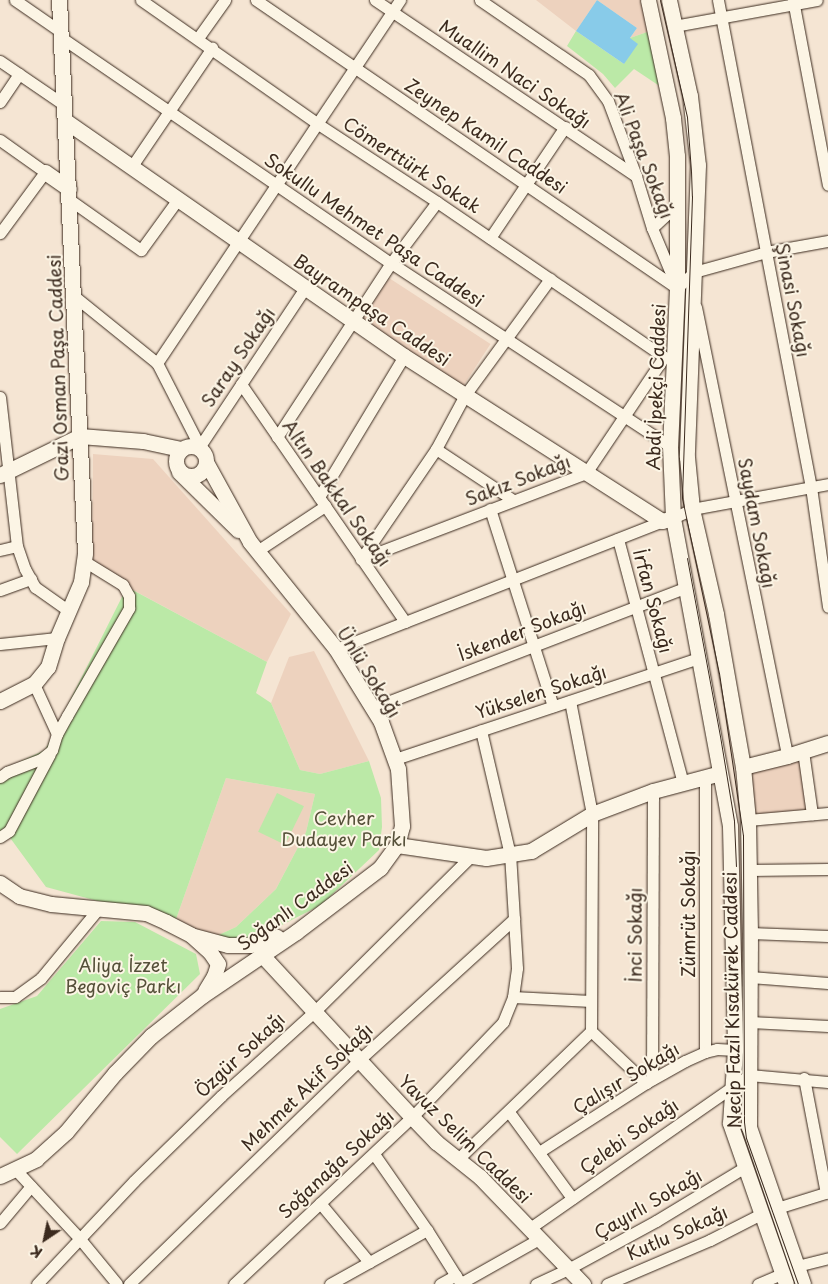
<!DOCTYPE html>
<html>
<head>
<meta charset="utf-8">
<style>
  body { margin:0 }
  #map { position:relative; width:828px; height:1284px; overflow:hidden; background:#f5e5d3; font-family:"Playpen Sans",sans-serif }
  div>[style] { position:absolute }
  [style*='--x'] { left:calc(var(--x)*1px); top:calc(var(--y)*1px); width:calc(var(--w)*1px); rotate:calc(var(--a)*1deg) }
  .built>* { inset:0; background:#edd2be; transform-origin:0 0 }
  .green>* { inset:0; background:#bbe9a7; transform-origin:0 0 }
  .water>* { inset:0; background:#88cbe9 }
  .roads { filter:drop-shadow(0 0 1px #3b2a1e) drop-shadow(0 0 1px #3b2a1e) }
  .street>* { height:11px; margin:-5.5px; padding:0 5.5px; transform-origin:5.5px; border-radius:5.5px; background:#fcf5e5 }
  .secondary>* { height:15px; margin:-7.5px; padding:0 7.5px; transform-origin:7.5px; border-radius:7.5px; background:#fcf5e5 }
  .secondary>.ring { margin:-7.5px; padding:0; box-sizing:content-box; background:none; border:15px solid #fcf5e5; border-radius:50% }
  .tram>* { height:1px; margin:-0.5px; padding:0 0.5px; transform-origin:0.5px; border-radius:0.5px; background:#3b2a1e }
  span { translate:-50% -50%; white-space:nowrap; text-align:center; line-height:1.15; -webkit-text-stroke:4px #fcf5e5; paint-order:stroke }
  .street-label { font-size:18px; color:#3b2a1e }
  .park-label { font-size:18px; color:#555039 }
  .north { position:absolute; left:20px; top:1214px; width:50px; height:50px; -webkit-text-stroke:4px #fcf5e5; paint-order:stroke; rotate:214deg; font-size:14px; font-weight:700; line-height:20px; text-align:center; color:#3b2a1e }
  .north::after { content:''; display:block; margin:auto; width:18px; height:22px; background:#3b2a1e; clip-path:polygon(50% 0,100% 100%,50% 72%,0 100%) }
</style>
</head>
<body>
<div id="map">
  <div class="built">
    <i style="clip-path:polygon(536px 0,641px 0,650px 31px,630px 38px,637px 28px,597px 0,576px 31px)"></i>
    <i style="left:389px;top:278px;width:121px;height:51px;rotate:33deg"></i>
    <i style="clip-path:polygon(93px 454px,153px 459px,291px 614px,267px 662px,92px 568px)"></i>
    <i style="clip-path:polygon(314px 651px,369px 761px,320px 774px,300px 770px,271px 703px,289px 657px)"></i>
    <i style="clip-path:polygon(800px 758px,807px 812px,751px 816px,749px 768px)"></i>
    <i style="clip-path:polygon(226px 778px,315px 794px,306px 832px,276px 889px,236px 927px,212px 938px,175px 922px)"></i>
  </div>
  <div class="green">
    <i style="clip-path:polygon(576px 31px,624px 64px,630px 38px,650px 31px,664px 89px,634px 69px,615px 88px,603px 74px,567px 46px)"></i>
    <i style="clip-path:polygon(127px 587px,267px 662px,256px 693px,271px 703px,300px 770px,320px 774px,369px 761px,381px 798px,382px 827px,379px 850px,321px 905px,262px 935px,244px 941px,212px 938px,236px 927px,276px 889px,306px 832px,315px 794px,226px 778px,175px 922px,46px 887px,8px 835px,0 839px,0 771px,45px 750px)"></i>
    <i style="left:277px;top:793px;width:30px;height:43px;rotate:26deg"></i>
    <i style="clip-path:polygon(101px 921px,135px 922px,196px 954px,200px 974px,17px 1154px,0 1137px,0 1009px,37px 996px)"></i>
  </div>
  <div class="water">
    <i style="clip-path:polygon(597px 0,637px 28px,630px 38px,638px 44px,624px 64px,576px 31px)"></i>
  </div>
  <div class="roads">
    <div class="street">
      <i style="--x:15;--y:0;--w:56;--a:34.8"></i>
      <i style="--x:141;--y:0;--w:216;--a:35"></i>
      <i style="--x:318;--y:124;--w:142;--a:33.2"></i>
      <i style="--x:437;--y:202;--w:275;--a:34.3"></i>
      <i style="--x:664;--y:357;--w:140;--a:123.9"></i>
      <i style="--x:586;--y:473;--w:241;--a:159.1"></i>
      <i style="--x:256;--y:0;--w:510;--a:34.38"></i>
      <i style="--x:677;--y:288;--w:23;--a:-43"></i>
      <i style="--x:694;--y:272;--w:75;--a:-15.5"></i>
      <i style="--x:766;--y:252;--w:63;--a:-10.1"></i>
      <i style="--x:375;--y:0;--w:315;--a:34"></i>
      <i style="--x:480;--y:0;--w:132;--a:34.5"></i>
      <i style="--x:589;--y:75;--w:32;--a:54"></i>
      <i style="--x:608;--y:101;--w:80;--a:69.5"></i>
      <i style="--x:636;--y:176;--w:54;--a:72.9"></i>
      <i style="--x:652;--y:228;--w:60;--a:67.3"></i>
      <i style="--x:718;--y:0;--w:496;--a:79.2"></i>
      <i style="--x:811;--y:487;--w:121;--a:81.9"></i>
      <i style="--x:793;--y:0;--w:188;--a:79.3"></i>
      <i style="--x:674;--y:26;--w:145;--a:-10.3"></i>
      <i style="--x:62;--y:38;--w:399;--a:34.4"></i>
      <i style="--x:391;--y:263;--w:334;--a:33.3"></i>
      <i style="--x:198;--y:38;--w:47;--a:-54.6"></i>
      <i style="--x:0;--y:61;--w:80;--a:34.3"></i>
      <i style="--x:0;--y:102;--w:34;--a:-56"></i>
      <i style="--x:0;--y:140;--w:55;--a:35.4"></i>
      <i style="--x:45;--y:172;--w:76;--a:126.4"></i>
      <i style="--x:132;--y:166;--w:143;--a:-55.9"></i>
      <i style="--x:70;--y:200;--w:87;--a:35.2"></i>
      <i style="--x:141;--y:250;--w:63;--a:-54"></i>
      <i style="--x:652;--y:228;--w:34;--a:-43"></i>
      <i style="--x:490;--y:238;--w:134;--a:-56"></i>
      <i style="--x:74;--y:296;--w:107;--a:38.9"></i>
      <i style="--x:157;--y:363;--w:97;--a:62.9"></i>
      <i style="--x:696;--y:307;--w:458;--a:78.5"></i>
      <i style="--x:157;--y:363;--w:437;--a:-56.2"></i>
      <i style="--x:241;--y:384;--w:289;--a:55.4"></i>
      <i style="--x:0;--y:397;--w:150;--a:83.5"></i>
      <i style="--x:17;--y:546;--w:24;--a:71"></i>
      <i style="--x:25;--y:569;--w:21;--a:61"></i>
      <i style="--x:35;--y:587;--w:42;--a:35.2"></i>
      <i style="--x:277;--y:437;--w:208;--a:-56.8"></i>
      <i style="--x:391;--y:263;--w:76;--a:-53"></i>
      <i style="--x:200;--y:446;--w:190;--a:-56.4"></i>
      <i style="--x:436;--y:449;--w:92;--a:33.5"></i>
      <i style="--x:319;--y:497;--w:165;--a:-58.9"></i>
      <i style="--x:490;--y:509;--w:207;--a:72.3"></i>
      <i style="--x:673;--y:518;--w:21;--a:-25"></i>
      <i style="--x:692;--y:509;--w:138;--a:-10.4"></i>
      <i style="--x:618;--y:539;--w:253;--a:75.1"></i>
      <i style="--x:0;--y:550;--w:17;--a:-13"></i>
      <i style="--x:257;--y:551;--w:82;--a:-33.5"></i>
      <i style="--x:361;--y:559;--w:133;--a:-55.7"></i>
      <i style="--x:436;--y:449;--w:61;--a:-61.8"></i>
      <i style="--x:465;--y:395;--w:144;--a:-53.8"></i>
      <i style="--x:0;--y:590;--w:33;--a:-20"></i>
      <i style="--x:0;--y:644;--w:57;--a:-6"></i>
      <i style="--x:336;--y:649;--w:350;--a:-21.4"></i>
      <i style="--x:34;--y:684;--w:55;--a:65.3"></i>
      <i style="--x:372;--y:708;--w:335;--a:-21"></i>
      <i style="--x:803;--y:751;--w:64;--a:81.9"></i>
      <i style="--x:395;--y:759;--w:320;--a:-18.4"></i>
      <i style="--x:0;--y:777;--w:9;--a:-36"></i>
      <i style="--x:7;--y:772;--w:36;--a:-21"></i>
      <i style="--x:41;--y:759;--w:14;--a:-39"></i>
      <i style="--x:52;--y:750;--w:17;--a:-73"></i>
      <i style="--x:57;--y:734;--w:21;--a:-61"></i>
      <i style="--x:67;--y:716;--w:125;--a:-60.1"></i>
      <i style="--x:129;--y:608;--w:12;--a:-90"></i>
      <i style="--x:129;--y:596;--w:13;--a:-119"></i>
      <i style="--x:123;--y:585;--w:46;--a:-148.4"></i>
      <i style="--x:748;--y:820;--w:80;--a:-5"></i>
      <i style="--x:0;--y:837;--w:11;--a:-34"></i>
      <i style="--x:9;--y:831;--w:87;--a:-62"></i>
      <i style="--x:749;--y:870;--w:79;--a:-0.7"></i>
      <i style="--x:750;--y:933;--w:78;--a:2.2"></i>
      <i style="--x:750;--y:977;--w:78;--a:4.4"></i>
      <i style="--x:0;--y:997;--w:15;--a:0"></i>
      <i style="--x:15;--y:997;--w:32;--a:-36"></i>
      <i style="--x:41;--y:978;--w:89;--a:-50.4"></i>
      <i style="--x:513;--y:997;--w:78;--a:2.9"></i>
      <i style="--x:750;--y:1022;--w:78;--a:2.9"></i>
      <i style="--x:591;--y:1031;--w:76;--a:43.4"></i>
      <i style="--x:705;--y:1052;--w:276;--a:-90"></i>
      <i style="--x:804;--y:1078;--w:117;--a:79.2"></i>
      <i style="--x:652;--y:1079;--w:288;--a:-89.8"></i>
      <i style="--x:509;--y:1112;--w:107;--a:53.8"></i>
      <i style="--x:539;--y:1152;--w:127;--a:-32.8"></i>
      <i style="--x:646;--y:1083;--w:45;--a:-29.4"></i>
      <i style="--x:685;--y:1061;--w:22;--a:-24"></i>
      <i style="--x:705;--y:1052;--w:12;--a:-14"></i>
      <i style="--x:717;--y:1049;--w:18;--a:3"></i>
      <i style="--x:374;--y:1154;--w:93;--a:55.1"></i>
      <i style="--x:427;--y:1230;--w:64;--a:57.8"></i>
      <i style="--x:458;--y:1159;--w:185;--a:-43.9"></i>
      <i style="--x:591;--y:1031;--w:217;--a:-89.7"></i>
      <i style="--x:592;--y:814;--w:115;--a:-101"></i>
      <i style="--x:15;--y:1169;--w:96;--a:47.1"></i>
      <i style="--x:80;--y:1239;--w:58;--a:50.6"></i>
      <i style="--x:320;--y:1203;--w:77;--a:50.3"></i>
      <i style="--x:777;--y:1208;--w:53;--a:-17.4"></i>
      <i style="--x:0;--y:1223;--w:48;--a:-50"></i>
      <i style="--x:530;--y:1228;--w:267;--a:-34.9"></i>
      <i style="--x:749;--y:1075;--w:79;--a:5.1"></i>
      <i style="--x:797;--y:1266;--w:32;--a:-14"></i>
      <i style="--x:461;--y:1283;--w:90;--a:-29.4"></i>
      <i style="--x:37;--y:1284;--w:141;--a:-46.7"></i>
      <i style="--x:134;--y:1181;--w:122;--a:-44.3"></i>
      <i style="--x:221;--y:1096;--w:125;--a:-42.1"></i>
      <i style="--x:314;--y:1012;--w:221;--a:-44.8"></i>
      <i style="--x:129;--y:1284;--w:321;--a:-44.2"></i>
      <i style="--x:359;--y:1060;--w:210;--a:-42.3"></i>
      <i style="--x:234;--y:1284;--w:244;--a:-43.2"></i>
      <i style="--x:412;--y:1117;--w:132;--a:-46.2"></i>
      <i style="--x:503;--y:1022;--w:27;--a:-68"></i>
      <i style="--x:513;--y:997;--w:29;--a:-82"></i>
      <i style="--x:517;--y:968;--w:113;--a:-93.5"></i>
      <i style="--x:510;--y:855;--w:128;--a:-103.1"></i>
      <i style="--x:330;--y:1284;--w:111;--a:-29.1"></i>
      <i style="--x:440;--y:1284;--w:18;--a:-29"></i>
      <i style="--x:536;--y:1284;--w:35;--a:-25"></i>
      <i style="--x:568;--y:1269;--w:100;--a:-28.6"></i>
      <i style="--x:656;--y:1221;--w:104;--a:-31.2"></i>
      <i style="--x:607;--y:1284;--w:112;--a:-23.1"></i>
      <i style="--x:710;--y:1240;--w:57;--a:-27"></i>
      <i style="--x:758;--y:1284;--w:28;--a:-23"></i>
    </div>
    <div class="secondary">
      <i style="--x:648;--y:0;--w:121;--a:78"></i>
      <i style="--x:673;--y:118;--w:38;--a:84"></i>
      <i style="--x:677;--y:156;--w:132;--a:90"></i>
      <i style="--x:677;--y:288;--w:158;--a:92.5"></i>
      <i style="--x:670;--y:446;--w:72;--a:87.6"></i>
      <i style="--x:673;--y:518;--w:313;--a:79.5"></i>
      <i style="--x:730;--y:826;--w:224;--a:88.7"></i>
      <i style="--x:735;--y:1050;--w:73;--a:93.9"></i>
      <i style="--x:730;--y:1123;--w:170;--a:70.8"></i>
      <i style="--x:669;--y:0;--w:98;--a:77.7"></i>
      <i style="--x:690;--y:96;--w:69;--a:83.4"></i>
      <i style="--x:698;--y:165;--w:292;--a:92.2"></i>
      <i style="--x:687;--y:457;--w:52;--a:84.5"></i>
      <i style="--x:692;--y:509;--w:108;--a:77.1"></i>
      <i style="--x:716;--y:614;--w:155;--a:80"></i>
      <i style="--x:743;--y:767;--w:53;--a:84.6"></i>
      <i style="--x:748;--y:820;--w:113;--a:89"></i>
      <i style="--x:750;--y:933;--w:194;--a:90.3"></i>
      <i style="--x:749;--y:1127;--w:166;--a:71"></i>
      <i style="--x:67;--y:122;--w:410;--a:34.8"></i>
      <i style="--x:404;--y:356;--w:306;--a:32.6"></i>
      <i style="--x:662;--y:521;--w:11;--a:-15"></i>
      <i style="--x:45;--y:172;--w:29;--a:35"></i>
      <i class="ring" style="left:176px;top:446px;width:15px;height:15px"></i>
      <i style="--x:206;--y:462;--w:91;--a:61.2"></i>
      <i style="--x:250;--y:542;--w:137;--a:51.2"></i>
      <i style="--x:336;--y:649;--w:86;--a:58.3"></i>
      <i style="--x:381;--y:722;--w:50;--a:70.1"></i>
      <i style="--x:398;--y:769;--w:57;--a:86"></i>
      <i style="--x:402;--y:826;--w:20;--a:105"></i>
      <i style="--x:179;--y:472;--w:83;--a:44.5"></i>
      <i style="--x:0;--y:475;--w:89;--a:-26"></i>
      <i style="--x:80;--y:436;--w:63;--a:4.5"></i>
      <i style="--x:143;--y:441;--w:39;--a:12"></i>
      <i style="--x:0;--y:701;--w:38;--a:-27"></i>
      <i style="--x:34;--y:684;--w:22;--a:-51"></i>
      <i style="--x:48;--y:667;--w:30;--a:-73"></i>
      <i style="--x:57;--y:638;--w:61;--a:-66.8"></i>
      <i style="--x:81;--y:582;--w:29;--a:-82"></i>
      <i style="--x:85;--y:553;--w:554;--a:-92.69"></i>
      <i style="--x:743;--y:767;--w:45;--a:-14"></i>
      <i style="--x:787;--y:756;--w:43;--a:-17.6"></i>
      <i style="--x:0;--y:883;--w:23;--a:34"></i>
      <i style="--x:19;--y:896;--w:33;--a:14"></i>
      <i style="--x:51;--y:904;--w:95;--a:5.4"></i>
      <i style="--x:146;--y:913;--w:22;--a:24"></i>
      <i style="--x:166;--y:922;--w:28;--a:27"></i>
      <i style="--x:191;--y:935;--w:25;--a:42"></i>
      <i style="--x:210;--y:952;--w:14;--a:56"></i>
      <i style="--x:218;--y:964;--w:13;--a:108"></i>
      <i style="--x:214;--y:976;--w:17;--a:121"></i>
      <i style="--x:194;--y:936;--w:35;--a:15"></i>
      <i style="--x:228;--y:945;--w:22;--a:0"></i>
      <i style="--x:250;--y:945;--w:28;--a:-17"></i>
      <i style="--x:261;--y:954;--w:222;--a:47.2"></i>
      <i style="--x:412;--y:1117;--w:35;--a:46"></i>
      <i style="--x:436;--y:1142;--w:56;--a:38.5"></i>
      <i style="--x:480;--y:1177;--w:149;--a:46.1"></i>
      <i style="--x:0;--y:1176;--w:40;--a:-25"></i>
      <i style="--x:36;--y:1159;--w:40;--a:-42"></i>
      <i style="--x:66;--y:1132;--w:77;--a:-50.3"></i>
      <i style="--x:115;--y:1073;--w:52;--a:-45.8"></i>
      <i style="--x:151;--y:1036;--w:66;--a:-38.3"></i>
      <i style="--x:203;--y:995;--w:112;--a:-34.1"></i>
      <i style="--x:296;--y:932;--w:106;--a:-37.3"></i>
      <i style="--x:380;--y:868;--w:29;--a:-54"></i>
      <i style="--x:397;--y:845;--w:90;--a:8.3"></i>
      <i style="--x:486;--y:858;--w:46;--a:-8.8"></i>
      <i style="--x:531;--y:851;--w:71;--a:-31.2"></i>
      <i style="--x:592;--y:814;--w:65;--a:-20.7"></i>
      <i style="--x:653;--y:791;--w:69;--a:-15"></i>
    </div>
  </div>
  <div class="tram">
    <i style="--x:660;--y:0;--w:120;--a:77"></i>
    <i style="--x:687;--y:117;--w:54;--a:85.8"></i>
    <i style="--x:691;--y:171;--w:25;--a:88"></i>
    <i style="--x:692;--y:196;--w:302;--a:91.9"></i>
    <i style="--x:682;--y:498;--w:179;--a:78.1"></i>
    <i style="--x:719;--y:673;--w:164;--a:81.6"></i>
    <i style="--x:743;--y:835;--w:287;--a:89.8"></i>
    <i style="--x:744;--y:1122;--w:16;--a:83"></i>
    <i style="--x:746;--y:1138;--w:155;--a:70.4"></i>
    <i style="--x:687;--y:558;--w:181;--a:79.5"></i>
    <i style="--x:720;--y:736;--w:86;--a:80.6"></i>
    <i style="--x:734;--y:821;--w:45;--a:87.5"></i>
  </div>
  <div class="street-label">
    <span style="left:515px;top:74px;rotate:34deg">Muallim Naci Sokağı</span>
    <span style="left:486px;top:136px;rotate:34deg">Zeynep Kamil Caddesi</span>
    <span style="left:644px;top:155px;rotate:69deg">Ali Paşa Sokağı</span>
    <span style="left:412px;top:165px;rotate:33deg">Cömerttürk Sokak</span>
    <span style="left:374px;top:230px;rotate:34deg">Sokullu Mehmet Paşa Caddesi</span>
    <span style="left:793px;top:300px;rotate:79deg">Şinasi Sokağı</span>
    <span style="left:372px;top:310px;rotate:34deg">Bayrampaşa Caddesi</span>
    <span style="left:238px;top:357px;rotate:-56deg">Saray Sokağı</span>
    <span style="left:58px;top:368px;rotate:-92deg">Gazi Osman Paşa Caddesi</span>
    <span style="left:656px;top:387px;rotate:-88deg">Abdi İpekçi Caddesi</span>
    <span style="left:518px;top:480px;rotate:-21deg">Sakız Sokağı</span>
    <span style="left:337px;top:493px;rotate:55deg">Altın Bakkal Sokağı</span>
    <span style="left:757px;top:523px;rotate:79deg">Saydam Sokağı</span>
    <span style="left:653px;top:601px;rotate:75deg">İrfan Sokağı</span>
    <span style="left:522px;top:631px;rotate:-21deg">İskender Sokağı</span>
    <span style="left:369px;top:672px;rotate:58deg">Ünlü Sokağı</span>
    <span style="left:541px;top:692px;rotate:-18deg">Yükselen Sokağı</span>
    <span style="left:295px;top:906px;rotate:-36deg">Soğanlı Caddesi</span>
    <span style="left:688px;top:914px;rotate:-90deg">Zümrüt Sokağı</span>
    <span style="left:635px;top:935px;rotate:-90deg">İnci Sokağı</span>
    <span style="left:732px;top:1000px;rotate:-91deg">Necip Fazıl Kısakürek Caddesi</span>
    <span style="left:240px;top:1055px;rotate:-43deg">Özgür Sokağı</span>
    <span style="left:626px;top:1078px;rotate:-31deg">Çalışır Sokağı</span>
    <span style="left:307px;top:1087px;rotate:-44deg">Mehmet Akif Sokağı</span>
    <span style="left:629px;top:1136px;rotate:-35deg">Çelebi Sokağı</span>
    <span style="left:465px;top:1139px;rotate:44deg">Yavuz Selim Caddesi</span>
    <span style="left:336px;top:1164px;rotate:-43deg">Soğanağa Sokağı</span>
    <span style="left:648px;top:1204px;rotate:-30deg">Çayırlı Sokağı</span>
    <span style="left:677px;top:1233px;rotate:-24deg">Kutlu Sokağı</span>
  </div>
  <div class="park-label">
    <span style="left:344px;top:829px">Cevher<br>Dudayev Parkı</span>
    <span style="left:123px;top:976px">Aliya İzzet<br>Begoviç Parkı</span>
  </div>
  <div class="north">K</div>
</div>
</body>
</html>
